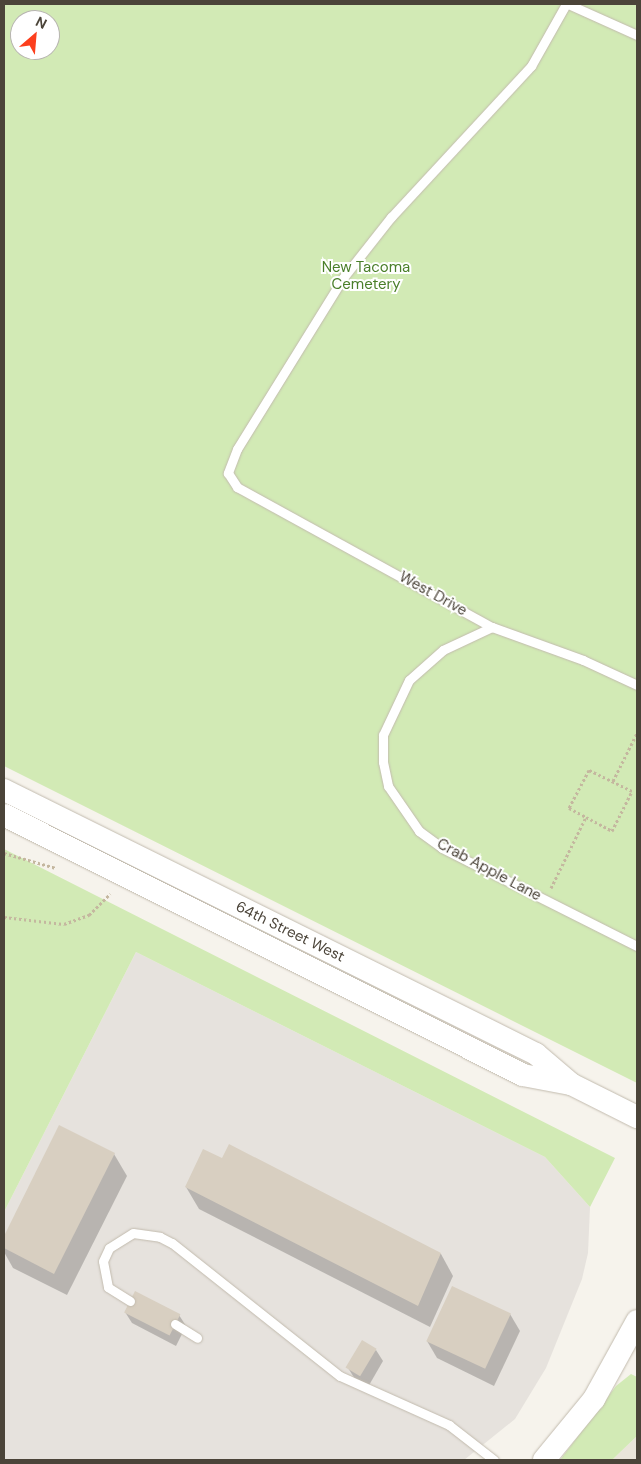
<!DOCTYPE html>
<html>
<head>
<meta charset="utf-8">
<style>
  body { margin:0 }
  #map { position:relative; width:641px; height:1464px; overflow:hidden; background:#f6f3ec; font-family:"DM Sans",sans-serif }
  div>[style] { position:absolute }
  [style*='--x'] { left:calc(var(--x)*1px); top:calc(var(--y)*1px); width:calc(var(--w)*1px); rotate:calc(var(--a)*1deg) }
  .residential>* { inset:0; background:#eae5da }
  .industrial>* { inset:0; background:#e6e2dd }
  .green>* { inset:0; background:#d2eab5 }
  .shadow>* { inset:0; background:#0003 }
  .building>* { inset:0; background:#d8cfc1; transform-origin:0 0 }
  .path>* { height:3px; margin-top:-1.5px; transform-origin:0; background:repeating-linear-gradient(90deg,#c4b79f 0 2.5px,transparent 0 5px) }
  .roads { filter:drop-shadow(0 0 1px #c2bbae) drop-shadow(0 0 1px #c2bbae) }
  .service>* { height:9px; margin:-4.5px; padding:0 4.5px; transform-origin:4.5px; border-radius:4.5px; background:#fff }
  .tertiary>* { height:22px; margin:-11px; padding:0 11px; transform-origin:11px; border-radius:11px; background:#fff }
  span { translate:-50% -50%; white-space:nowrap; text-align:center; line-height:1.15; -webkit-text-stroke:4px #fff; paint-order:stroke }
  .park-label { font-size:15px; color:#4a7f2a }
  .street-label { font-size:15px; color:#4b4439 }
  .frame { position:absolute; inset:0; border:5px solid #4b4439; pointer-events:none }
  .north { position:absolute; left:10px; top:10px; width:50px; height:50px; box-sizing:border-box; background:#fff; border:1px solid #b7b4b0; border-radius:50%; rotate:27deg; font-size:14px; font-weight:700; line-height:20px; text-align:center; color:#4b4439 }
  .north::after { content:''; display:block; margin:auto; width:18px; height:22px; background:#fc3f1d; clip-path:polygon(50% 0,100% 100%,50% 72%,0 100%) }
</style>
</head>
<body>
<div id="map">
  <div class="residential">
    <i style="clip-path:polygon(637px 1436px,637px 1460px,612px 1460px)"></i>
  </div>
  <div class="industrial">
    <i style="clip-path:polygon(136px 952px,545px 1157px,590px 1207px,588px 1253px,582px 1279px,546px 1368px,515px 1419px,464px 1460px,4px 1460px,4px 1212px)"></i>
  </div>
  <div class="green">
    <i style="clip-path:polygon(evenodd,4px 4px,637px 4px,637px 1083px,4px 766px,4px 4px,20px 20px,50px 20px,50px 50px,20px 50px,20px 20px)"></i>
    <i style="clip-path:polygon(4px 849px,615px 1158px,590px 1207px,545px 1157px,136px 952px,4px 1212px)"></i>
    <i style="clip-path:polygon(631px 1374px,637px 1377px,637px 1436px,612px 1460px,560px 1460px,616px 1386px)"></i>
  </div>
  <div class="shadow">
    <i style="clip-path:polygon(60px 1127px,114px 1154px,127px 1176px,67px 1295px,13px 1268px,4px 1252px,4px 1238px)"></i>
    <i style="clip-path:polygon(186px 1187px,441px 1254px,453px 1276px,430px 1327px,199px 1209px)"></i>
    <i style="clip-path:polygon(125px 1312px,179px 1315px,186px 1326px,176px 1346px,132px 1323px)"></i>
    <i style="clip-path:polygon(510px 1314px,520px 1331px,494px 1386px,437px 1358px,427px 1341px)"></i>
    <i style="clip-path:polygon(376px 1350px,383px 1361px,368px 1387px,355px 1379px,348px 1368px)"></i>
  </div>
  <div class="building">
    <i style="clip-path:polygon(59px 1125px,115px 1153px,54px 1274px,4px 1248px,4px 1236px)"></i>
    <i style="clip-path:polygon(229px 1144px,441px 1253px,418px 1306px,185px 1187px,203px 1149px,222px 1158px)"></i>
    <i style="left:452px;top:1286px;width:65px;height:61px;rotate:25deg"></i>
    <i style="left:135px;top:1291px;width:51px;height:24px;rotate:27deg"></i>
    <i style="left:362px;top:1340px;width:17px;height:32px;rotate:31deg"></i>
  </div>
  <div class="path">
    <i style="--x:613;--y:781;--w:54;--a:-63.4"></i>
    <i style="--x:4;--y:853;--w:54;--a:16.1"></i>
    <i style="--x:551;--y:888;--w:79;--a:-63.8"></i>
    <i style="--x:586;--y:817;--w:30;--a:28"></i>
    <i style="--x:612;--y:831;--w:45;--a:-63.4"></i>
    <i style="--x:632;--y:791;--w:48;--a:-154"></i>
    <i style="--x:589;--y:770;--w:43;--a:117.8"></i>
    <i style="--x:569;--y:808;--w:19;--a:28"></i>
    <i style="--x:4;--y:917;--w:60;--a:6.7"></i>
    <i style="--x:64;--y:924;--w:27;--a:-20"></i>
    <i style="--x:89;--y:915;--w:30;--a:-45"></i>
  </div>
  <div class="roads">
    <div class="service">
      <i style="--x:566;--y:4;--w:71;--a:119.4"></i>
      <i style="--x:531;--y:66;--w:206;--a:132.8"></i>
      <i style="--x:391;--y:217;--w:78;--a:128.2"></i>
      <i style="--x:343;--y:278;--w:201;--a:121.8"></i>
      <i style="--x:237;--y:449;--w:26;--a:111"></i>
      <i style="--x:228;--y:473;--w:17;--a:57"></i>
      <i style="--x:237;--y:487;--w:291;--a:28.8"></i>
      <i style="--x:492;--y:627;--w:97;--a:19.9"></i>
      <i style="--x:583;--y:660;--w:60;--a:24.8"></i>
      <i style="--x:568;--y:4;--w:76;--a:24.2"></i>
      <i style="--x:492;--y:627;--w:54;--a:154.9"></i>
      <i style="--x:443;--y:650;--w:45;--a:138.6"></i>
      <i style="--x:409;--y:680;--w:61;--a:115.3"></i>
      <i style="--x:383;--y:735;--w:27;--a:90"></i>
      <i style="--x:383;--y:762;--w:25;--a:78"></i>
      <i style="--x:388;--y:786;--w:55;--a:55.4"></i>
      <i style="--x:419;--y:831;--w:29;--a:36"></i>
      <i style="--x:442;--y:848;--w:218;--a:26.7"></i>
      <i style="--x:130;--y:1301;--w:26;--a:-148"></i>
      <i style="--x:108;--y:1287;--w:26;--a:-101"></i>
      <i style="--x:103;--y:1261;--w:14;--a:-65"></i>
      <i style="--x:109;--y:1248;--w:28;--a:-32"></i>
      <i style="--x:133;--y:1233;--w:27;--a:8"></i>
      <i style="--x:160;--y:1237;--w:13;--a:27"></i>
      <i style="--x:172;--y:1243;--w:214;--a:38.4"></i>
      <i style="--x:340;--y:1376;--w:120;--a:24.2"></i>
      <i style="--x:449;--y:1425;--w:57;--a:37.9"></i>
      <i style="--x:175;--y:1324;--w:26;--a:32"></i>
    </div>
    <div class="tertiary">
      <i style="--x:4;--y:790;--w:594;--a:26.39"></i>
      <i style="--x:536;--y:1054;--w:46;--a:40.6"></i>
      <i style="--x:571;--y:1084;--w:74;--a:26.6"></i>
      <i style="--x:4;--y:815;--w:580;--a:26.61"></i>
      <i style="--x:523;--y:1075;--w:48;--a:10.8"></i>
      <i style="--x:544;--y:1460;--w:79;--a:-50.7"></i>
      <i style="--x:594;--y:1399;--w:89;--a:-61.1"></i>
    </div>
  </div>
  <div class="park-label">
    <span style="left:366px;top:276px">New Tacoma<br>Cemetery</span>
  </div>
  <div class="street-label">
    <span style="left:433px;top:594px;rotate:29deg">West Drive</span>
    <span style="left:489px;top:870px;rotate:28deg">Crab Apple Lane</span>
    <span style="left:290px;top:932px;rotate:26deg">64th Street West</span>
  </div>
  <div class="frame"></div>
  <div class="north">N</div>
</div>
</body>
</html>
